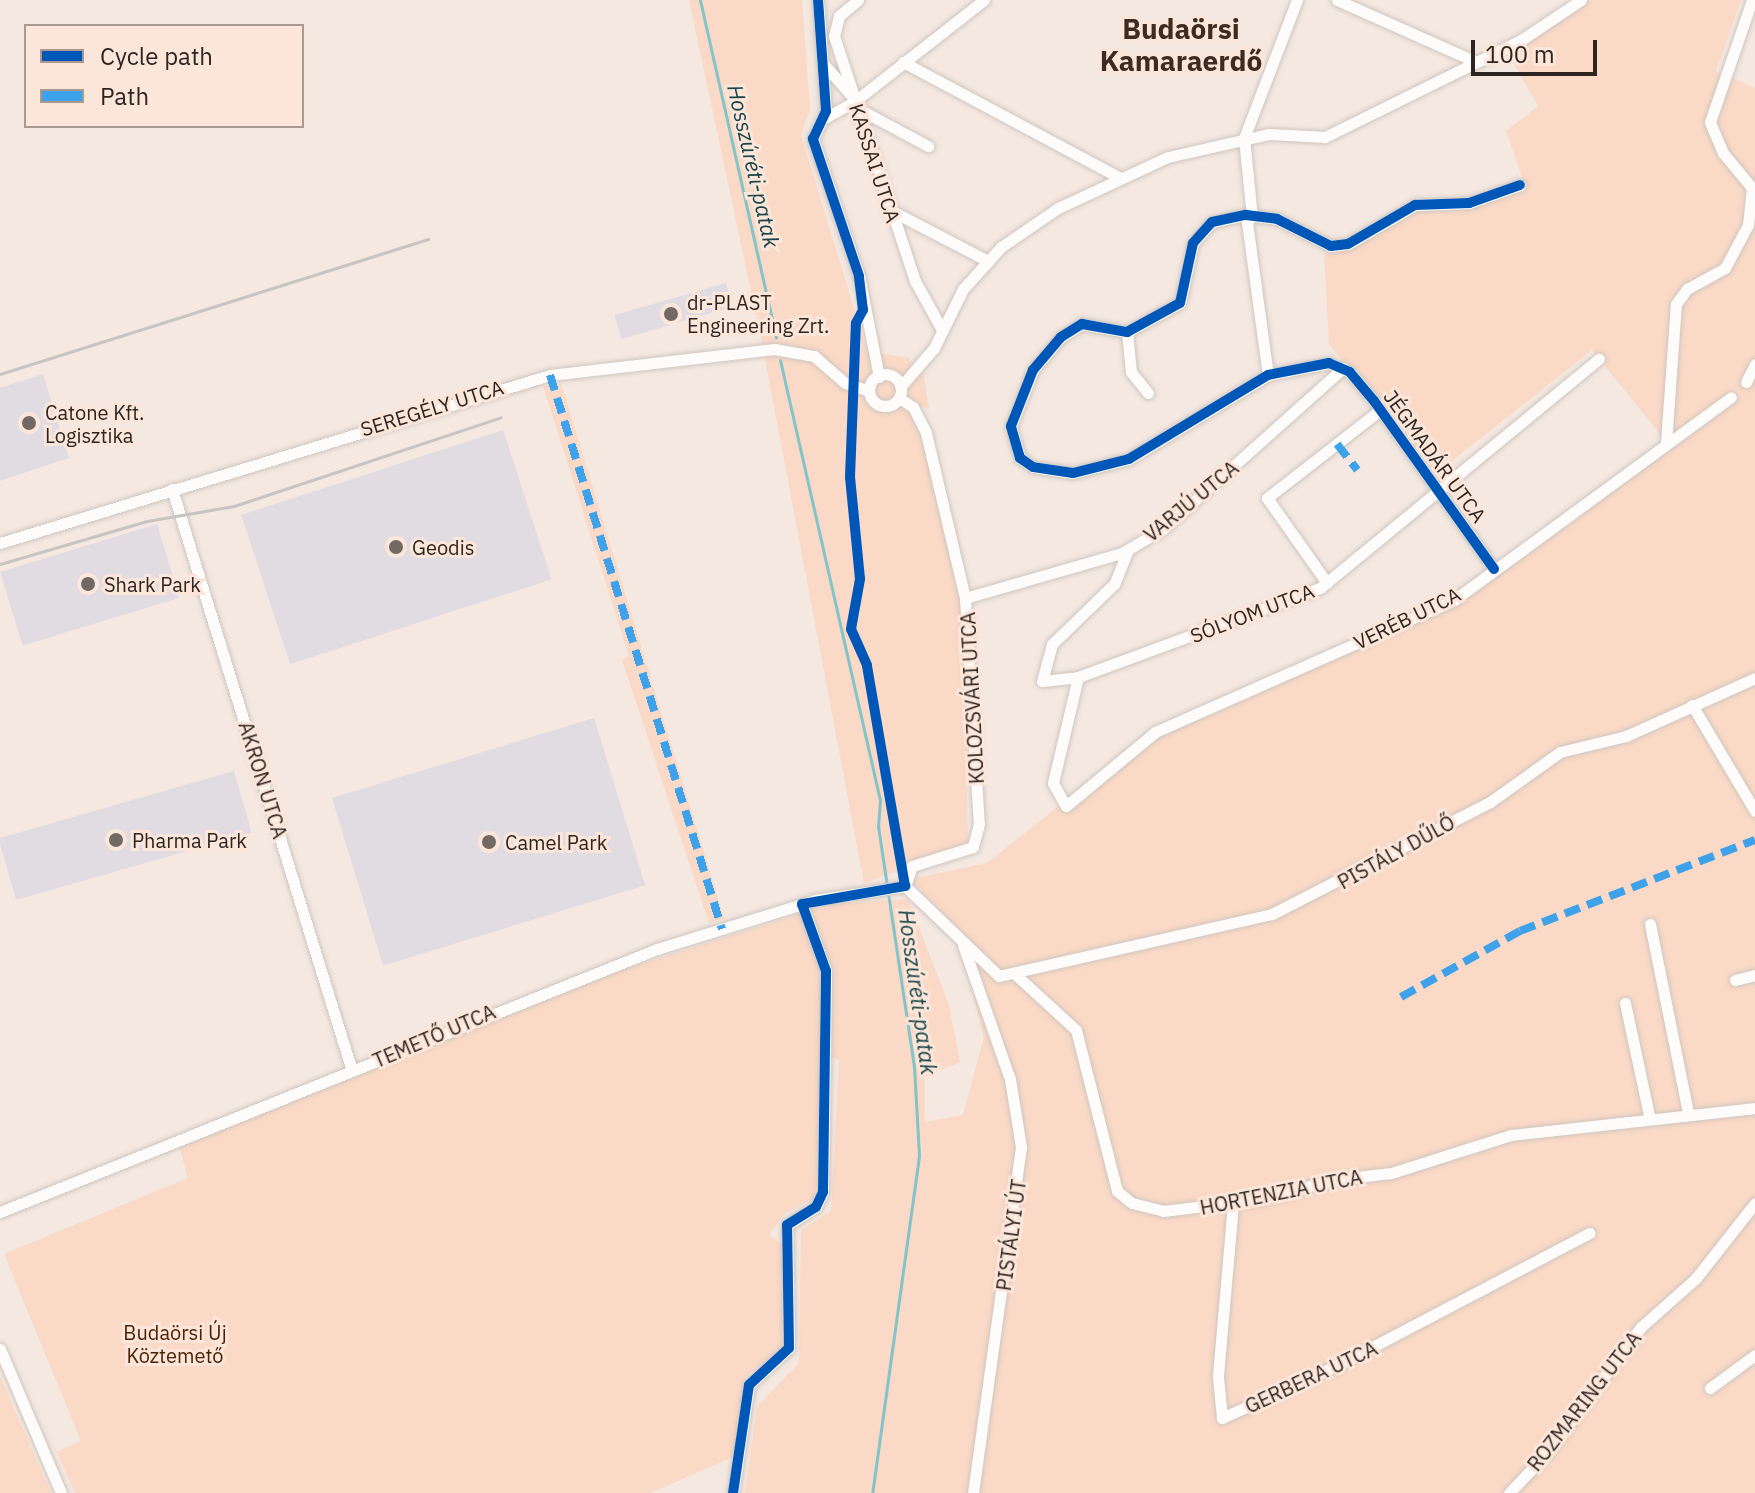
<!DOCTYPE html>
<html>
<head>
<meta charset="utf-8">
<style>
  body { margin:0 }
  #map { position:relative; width:1755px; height:1493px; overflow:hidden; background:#f4e8e1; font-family:"IBM Plex Sans",sans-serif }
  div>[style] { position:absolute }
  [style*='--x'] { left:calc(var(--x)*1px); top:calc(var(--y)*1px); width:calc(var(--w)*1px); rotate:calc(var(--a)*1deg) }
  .green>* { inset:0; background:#fad9c6 }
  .stream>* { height:3px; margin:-1.5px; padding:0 1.5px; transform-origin:1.5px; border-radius:1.5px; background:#83c4c8 }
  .building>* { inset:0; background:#e1dce2; transform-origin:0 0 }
  .roads { filter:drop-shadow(0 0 2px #cfc6c0) drop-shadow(0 0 2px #cfc6c0) }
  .minor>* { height:11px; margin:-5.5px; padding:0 5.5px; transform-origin:5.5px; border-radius:5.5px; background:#fdfcfa }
  .minor>.ring { margin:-5.5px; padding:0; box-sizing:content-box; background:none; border:11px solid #fdfcfa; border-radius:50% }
  .rail>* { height:3px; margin:-1.5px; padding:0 1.5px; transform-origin:1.5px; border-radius:1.5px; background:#c7c4c2 }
  .quiet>* { height:8px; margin-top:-4px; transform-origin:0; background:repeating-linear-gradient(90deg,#3ea2ea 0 16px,transparent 0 24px) }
  .cycleway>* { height:10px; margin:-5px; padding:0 5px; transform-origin:5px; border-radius:5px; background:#0057b8 }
  .dots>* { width:22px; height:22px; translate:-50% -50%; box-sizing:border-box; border:4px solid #fce6d9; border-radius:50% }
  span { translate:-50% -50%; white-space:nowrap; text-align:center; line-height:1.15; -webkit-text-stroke:6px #fce6d9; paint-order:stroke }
  .street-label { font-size:20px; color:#2d2521 }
  .poi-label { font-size:20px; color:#2d2521 }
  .left { translate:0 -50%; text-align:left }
  .park-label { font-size:20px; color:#4b2204 }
  .water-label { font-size:22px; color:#184549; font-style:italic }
  .district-label { font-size:28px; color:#3c2c23; font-weight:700 }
  .legend { position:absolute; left:24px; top:24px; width:280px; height:104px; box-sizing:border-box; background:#fce6d9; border:2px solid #a9998f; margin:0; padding:10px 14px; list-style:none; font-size:24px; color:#2d2521 }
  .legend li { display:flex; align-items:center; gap:16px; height:40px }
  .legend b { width:40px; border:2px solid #a9998f }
  .scale { position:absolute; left:1471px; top:40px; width:126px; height:36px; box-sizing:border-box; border:4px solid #2d2521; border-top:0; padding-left:10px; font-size:24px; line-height:28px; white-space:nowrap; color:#2d2521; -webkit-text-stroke:6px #fce6d9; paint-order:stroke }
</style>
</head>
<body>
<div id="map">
  <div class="green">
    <i style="clip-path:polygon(689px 0,802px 0,810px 110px,801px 135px,867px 351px,910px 358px,914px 376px,923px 370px,929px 408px,921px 407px,963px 602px,968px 844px,864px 883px,762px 343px)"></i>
    <i style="clip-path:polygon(1590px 0,1741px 0,1716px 71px,1755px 88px,1755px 1493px,745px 1493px,757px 1406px,799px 1363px,801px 1230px,831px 1211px,839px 1060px,821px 1054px,815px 1198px,784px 1214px,769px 1235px,782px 1244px,782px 1349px,745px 1377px,733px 1457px,650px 1493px,75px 1493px,57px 1452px,81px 1441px,4px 1254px,188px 1178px,179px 1146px,599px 977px,832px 904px,908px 899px,949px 1005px,960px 1062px,925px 1077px,925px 1122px,963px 1115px,984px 1037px,958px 932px,911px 879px,987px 863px,1155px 730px,1430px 613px,1669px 445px,1592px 350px,1437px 473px,1329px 344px,1324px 254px,1352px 249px,1416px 212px,1464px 210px,1525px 186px,1506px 131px,1538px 106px,1509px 55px)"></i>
    <i style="clip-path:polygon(561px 383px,724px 918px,709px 923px,622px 660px,629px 656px,543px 386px)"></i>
    <i style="clip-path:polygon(0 1376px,15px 1411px,51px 1493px,0 1493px)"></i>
  </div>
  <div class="stream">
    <i style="--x:700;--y:0;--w:346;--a:77.3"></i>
    <i style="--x:780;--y:360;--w:450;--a:77.2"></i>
    <i style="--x:880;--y:799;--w:27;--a:94"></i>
    <i style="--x:878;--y:826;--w:243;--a:81.5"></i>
    <i style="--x:914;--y:1066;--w:90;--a:86.8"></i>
    <i style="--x:919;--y:1156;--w:340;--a:97.9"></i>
  </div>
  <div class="building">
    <i style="left:726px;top:283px;width:25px;height:116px;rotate:74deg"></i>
    <i style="clip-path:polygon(43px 374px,69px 458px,0 481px,0 388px)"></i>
    <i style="left:503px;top:430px;width:157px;height:275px;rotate:72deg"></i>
    <i style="left:157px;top:524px;width:77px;height:164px;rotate:73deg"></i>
    <i style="left:594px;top:718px;width:175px;height:274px;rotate:73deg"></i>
    <i style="left:234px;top:771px;width:64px;height:245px;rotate:74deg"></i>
  </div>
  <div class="roads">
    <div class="minor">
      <i style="--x:818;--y:0;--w:111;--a:85.9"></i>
      <i style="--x:826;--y:111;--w:31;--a:115"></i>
      <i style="--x:813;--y:139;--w:145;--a:71.4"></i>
      <i style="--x:859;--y:276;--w:103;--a:78.8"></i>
      <i style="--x:858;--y:0;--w:25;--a:140"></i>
      <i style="--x:839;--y:16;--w:21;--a:104"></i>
      <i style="--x:834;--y:36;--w:258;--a:71.7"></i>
      <i style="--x:915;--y:281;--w:54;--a:61"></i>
      <i style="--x:1337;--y:0;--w:152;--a:24"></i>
      <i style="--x:822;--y:62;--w:43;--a:48.8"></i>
      <i style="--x:903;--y:62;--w:244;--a:28.1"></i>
      <i style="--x:857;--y:108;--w:81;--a:28.2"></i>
      <i style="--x:823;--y:119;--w:37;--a:-29"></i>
      <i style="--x:855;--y:101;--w:164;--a:-38.1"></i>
      <i style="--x:888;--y:209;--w:113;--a:27.5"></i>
      <i style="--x:1246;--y:215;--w:162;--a:82.2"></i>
      <i style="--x:1252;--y:217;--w:79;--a:-95.8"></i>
      <i style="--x:1244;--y:138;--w:148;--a:-69"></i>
      <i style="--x:1127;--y:332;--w:40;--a:84.3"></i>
      <i style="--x:1131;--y:372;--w:27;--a:51"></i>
      <i class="ring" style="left:869px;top:374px;width:21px;height:21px"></i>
      <i style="--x:1746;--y:382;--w:20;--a:-63"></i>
      <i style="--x:902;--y:385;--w:49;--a:-49.1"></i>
      <i style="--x:934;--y:348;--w:66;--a:-63.8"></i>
      <i style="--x:963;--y:289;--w:57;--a:-47.9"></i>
      <i style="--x:1001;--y:247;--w:69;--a:-34.4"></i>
      <i style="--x:1058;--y:208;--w:121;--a:-24.9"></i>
      <i style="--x:1168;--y:157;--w:104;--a:-12.8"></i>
      <i style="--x:1269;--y:134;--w:56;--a:3.1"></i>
      <i style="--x:1325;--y:137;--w:219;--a:-26.3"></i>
      <i style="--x:1521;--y:40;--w:72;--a:-33.7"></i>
      <i style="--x:899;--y:398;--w:17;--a:33"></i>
      <i style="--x:913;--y:407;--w:29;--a:63"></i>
      <i style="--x:926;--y:433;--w:170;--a:76.7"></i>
      <i style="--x:965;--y:598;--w:226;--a:86.5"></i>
      <i style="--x:979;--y:824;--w:24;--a:105"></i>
      <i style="--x:973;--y:847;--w:64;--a:162.7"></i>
      <i style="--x:912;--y:866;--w:21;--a:109"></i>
      <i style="--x:1666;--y:443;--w:139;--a:-85.9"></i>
      <i style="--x:1676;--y:304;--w:19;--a:-54"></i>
      <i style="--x:1687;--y:289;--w:43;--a:-28.9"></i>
      <i style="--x:1725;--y:268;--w:49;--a:-61.9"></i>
      <i style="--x:1748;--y:225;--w:37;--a:-84"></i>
      <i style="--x:1752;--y:188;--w:45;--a:-129.6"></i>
      <i style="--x:1723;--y:153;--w:34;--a:-113"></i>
      <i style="--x:1710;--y:122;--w:129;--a:-71"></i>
      <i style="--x:172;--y:489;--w:609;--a:72.81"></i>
      <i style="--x:0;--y:543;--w:575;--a:-16.99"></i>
      <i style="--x:550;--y:375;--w:226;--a:-6.6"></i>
      <i style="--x:774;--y:349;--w:41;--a:9.9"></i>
      <i style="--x:814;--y:356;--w:41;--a:41.1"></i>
      <i style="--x:845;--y:383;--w:22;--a:18"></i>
      <i style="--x:1128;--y:550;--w:37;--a:112"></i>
      <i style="--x:1114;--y:584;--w:86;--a:135.9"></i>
      <i style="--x:1052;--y:644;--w:38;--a:105"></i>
      <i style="--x:1042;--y:681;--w:36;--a:-6"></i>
      <i style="--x:1078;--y:677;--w:258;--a:-20.2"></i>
      <i style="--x:1320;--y:588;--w:361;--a:-39.4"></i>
      <i style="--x:1494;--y:569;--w:206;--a:-125.5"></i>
      <i style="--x:1374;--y:401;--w:38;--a:-130"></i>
      <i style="--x:1350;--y:372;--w:23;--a:-157"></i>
      <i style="--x:1329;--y:363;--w:62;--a:168.9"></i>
      <i style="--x:1268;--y:375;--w:162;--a:148.9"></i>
      <i style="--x:1129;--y:459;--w:58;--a:166"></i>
      <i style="--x:1073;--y:473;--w:40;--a:-171.5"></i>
      <i style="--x:1033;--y:467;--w:16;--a:-145"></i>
      <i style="--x:1020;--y:458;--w:33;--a:-106"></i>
      <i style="--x:1011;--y:426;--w:60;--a:-68.6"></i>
      <i style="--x:1033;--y:370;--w:43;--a:-49.7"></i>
      <i style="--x:1061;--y:337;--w:25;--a:-32"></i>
      <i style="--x:1082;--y:324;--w:46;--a:10.1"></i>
      <i style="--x:1127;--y:332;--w:60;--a:-28.7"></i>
      <i style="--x:1180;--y:303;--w:61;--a:-77.8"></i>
      <i style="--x:1193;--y:243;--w:28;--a:-48"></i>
      <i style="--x:1212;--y:222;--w:35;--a:-12"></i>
      <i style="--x:1246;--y:215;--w:31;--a:7"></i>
      <i style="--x:1277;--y:219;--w:60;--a:26.6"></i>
      <i style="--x:1331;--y:246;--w:17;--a:-7"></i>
      <i style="--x:1348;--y:244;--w:78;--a:-30.2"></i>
      <i style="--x:1415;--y:205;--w:54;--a:-2.1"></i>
      <i style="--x:1469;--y:203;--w:54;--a:-19.4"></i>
      <i style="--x:1327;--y:583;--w:104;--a:-125.2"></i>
      <i style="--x:1267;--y:498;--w:143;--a:-37.9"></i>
      <i style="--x:965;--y:598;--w:163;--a:-16"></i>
      <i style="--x:1122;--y:553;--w:49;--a:-30.8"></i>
      <i style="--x:1164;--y:528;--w:240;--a:-41.8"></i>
      <i style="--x:1078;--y:677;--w:109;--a:103.3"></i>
      <i style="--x:1053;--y:783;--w:26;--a:61"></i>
      <i style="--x:1066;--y:806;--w:116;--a:-39.7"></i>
      <i style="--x:1155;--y:732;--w:327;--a:-23.8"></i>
      <i style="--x:1454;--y:600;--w:343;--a:-36.2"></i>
      <i style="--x:1692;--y:705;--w:123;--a:59.3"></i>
      <i style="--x:905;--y:886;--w:130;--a:43.8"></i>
      <i style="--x:999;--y:976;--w:280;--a:-12.8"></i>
      <i style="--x:1272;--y:914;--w:245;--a:-27.2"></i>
      <i style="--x:1490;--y:802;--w:86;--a:-35.5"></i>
      <i style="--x:1560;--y:752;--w:68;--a:-13.6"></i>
      <i style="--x:1626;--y:736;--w:141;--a:-24.2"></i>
      <i style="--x:1650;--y:924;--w:193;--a:78.6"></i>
      <i style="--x:963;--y:945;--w:142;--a:70.7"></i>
      <i style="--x:1010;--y:1079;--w:69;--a:80.8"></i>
      <i style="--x:1021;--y:1147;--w:349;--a:97.9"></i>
      <i style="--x:1016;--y:975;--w:81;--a:42.5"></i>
      <i style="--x:1076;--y:1030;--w:166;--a:75.7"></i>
      <i style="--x:1117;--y:1191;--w:19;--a:39"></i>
      <i style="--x:1132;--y:1203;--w:32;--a:14"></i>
      <i style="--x:1163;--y:1211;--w:100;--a:-6.9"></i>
      <i style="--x:1262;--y:1199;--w:73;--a:-15.2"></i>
      <i style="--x:1332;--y:1180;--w:59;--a:-6.8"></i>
      <i style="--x:1391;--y:1173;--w:126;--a:-17.6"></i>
      <i style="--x:1511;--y:1135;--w:245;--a:-6.3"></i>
      <i style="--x:1735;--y:980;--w:21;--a:-14"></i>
      <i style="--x:1625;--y:1003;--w:115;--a:77.9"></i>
      <i style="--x:1233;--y:1204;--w:174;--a:95"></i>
      <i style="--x:1218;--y:1377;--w:41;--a:84.4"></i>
      <i style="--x:1222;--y:1418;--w:128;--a:-24.6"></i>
      <i style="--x:1338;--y:1365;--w:284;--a:-27.7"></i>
      <i style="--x:0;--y:1212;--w:708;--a:-21.82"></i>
      <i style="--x:657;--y:949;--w:165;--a:-17.2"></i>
      <i style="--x:815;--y:900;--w:91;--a:-8.8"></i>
      <i style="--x:0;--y:1349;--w:156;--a:67"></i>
      <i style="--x:1710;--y:1388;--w:56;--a:-36.3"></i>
      <i style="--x:733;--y:1493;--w:109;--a:-81.6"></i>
      <i style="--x:749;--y:1385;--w:54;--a:-42.8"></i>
      <i style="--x:789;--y:1348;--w:123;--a:-90.9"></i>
      <i style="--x:787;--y:1225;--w:34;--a:-32"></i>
      <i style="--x:816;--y:1207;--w:17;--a:-65"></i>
      <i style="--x:823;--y:1192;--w:221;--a:-89.2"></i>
      <i style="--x:826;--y:971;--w:71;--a:-109.7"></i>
      <i style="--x:1509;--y:1493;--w:55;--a:-46.5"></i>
      <i style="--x:1547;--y:1453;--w:157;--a:-53.3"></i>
      <i style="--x:1641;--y:1327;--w:74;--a:-41.7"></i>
      <i style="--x:1696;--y:1278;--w:95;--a:-51.8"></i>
    </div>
  </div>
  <div class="rail">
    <i style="--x:0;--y:374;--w:449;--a:-17.5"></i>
    <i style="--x:0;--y:564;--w:153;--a:-16.3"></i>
    <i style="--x:147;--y:521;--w:88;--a:-9.8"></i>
    <i style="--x:234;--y:506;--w:281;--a:-18.4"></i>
  </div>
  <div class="quiet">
    <i style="--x:550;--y:375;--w:580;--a:72.75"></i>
    <i style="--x:1337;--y:444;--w:33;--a:52"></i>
    <i style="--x:1401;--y:997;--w:136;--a:-29"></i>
    <i style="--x:1520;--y:931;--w:252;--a:-21.2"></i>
  </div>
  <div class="cycleway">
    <i style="--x:1494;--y:569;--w:206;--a:-125.5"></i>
    <i style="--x:1374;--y:401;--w:38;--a:-130"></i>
    <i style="--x:1350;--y:372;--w:23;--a:-157"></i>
    <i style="--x:1329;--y:363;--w:62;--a:168.9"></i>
    <i style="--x:1268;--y:375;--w:162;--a:148.9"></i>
    <i style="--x:1129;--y:459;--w:58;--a:166"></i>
    <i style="--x:1073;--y:473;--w:40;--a:-171.5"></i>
    <i style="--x:1033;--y:467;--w:16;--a:-145"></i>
    <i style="--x:1020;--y:458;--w:33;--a:-106"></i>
    <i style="--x:1011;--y:426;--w:60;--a:-68.6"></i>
    <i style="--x:1033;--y:370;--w:43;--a:-49.7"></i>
    <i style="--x:1061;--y:337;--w:25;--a:-32"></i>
    <i style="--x:1082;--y:324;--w:46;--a:10.1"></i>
    <i style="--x:1127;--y:332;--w:60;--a:-28.7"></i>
    <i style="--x:1180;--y:303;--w:61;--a:-77.8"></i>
    <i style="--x:1193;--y:243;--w:28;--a:-48"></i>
    <i style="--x:1212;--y:222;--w:35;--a:-12"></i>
    <i style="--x:1246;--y:215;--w:31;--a:7"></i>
    <i style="--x:1277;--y:219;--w:60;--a:26.6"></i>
    <i style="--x:1331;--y:246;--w:17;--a:-7"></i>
    <i style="--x:1348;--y:244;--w:78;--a:-30.2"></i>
    <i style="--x:1415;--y:205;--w:54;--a:-2.1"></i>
    <i style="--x:1469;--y:203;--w:54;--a:-19.4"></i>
    <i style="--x:733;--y:1493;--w:109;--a:-81.6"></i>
    <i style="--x:749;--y:1385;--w:54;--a:-42.8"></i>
    <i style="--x:789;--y:1348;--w:123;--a:-90.9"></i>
    <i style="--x:787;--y:1225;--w:34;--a:-32"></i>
    <i style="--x:816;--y:1207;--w:17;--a:-65"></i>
    <i style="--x:823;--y:1192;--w:221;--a:-89.2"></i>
    <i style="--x:826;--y:971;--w:71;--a:-109.7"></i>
    <i style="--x:802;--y:904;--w:105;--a:-9.9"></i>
    <i style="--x:905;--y:886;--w:224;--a:-99.8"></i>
    <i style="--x:867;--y:665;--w:39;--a:-114"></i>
    <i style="--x:851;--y:629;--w:51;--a:-79.8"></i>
    <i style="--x:860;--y:579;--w:102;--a:-95.6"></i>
    <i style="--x:850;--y:477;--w:154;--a:-87.8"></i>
    <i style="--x:856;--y:323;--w:15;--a:-62"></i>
    <i style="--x:863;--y:310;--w:34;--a:-97"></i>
    <i style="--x:859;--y:276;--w:145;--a:-108.6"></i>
    <i style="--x:813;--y:139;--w:31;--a:-65"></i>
    <i style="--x:826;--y:111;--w:111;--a:-94.1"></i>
  </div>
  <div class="dots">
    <i style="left:671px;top:314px;background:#736964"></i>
    <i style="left:29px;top:423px;background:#736964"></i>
    <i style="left:396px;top:547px;background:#736964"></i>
    <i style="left:88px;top:584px;background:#736964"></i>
    <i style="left:116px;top:840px;background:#736964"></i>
    <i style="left:489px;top:842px;background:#736964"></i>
  </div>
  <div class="street-label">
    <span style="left:875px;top:163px;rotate:72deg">KASSAI UTCA</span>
    <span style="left:432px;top:408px;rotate:-17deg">SEREGÉLY UTCA</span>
    <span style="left:1435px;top:456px;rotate:54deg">JÉGMADÁR UTCA</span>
    <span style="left:1191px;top:501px;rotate:-39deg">VARJÚ UTCA</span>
    <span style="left:1252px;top:613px;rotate:-21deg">SÓLYOM UTCA</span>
    <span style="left:1407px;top:618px;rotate:-26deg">VERÉB UTCA</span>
    <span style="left:972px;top:698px;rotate:-93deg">KOLOZSVÁRI UTCA</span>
    <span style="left:263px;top:780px;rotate:73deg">AKRON UTCA</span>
    <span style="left:1396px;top:852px;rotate:-29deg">PISTÁLY DŰLŐ</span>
    <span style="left:434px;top:1036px;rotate:-23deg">TEMETŐ UTCA</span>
    <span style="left:1281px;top:1192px;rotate:-11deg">HORTENZIA UTCA</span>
    <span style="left:1011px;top:1235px;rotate:-82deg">PISTÁLYI ÚT</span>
    <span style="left:1311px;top:1377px;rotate:-25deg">GERBERA UTCA</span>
    <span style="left:1584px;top:1401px;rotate:-52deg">ROZMARING UTCA</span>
  </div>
  <div class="poi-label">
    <span class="left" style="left:687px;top:314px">dr-PLAST<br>Engineering Zrt.</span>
    <span class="left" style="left:45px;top:424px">Catone Kft.<br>Logisztika</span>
    <span class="left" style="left:412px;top:547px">Geodis</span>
    <span class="left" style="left:104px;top:584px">Shark Park</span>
    <span class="left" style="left:132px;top:840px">Pharma Park</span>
    <span class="left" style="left:505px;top:842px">Camel Park</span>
  </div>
  <div class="park-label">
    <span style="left:175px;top:1344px">Budaörsi Új<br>Köztemető</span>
  </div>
  <div class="water-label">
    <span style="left:754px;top:166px;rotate:77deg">Hosszúréti-patak</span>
    <span style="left:918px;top:992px;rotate:82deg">Hosszúréti-patak</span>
  </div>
  <div class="district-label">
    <span style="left:1181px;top:45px">Budaörsi<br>Kamaraerdő</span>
  </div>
  <ul class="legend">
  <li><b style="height:10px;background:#0057b8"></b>Cycle path</li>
  <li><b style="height:10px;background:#3ea2ea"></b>Path</li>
  </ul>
  <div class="scale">100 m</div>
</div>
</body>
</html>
